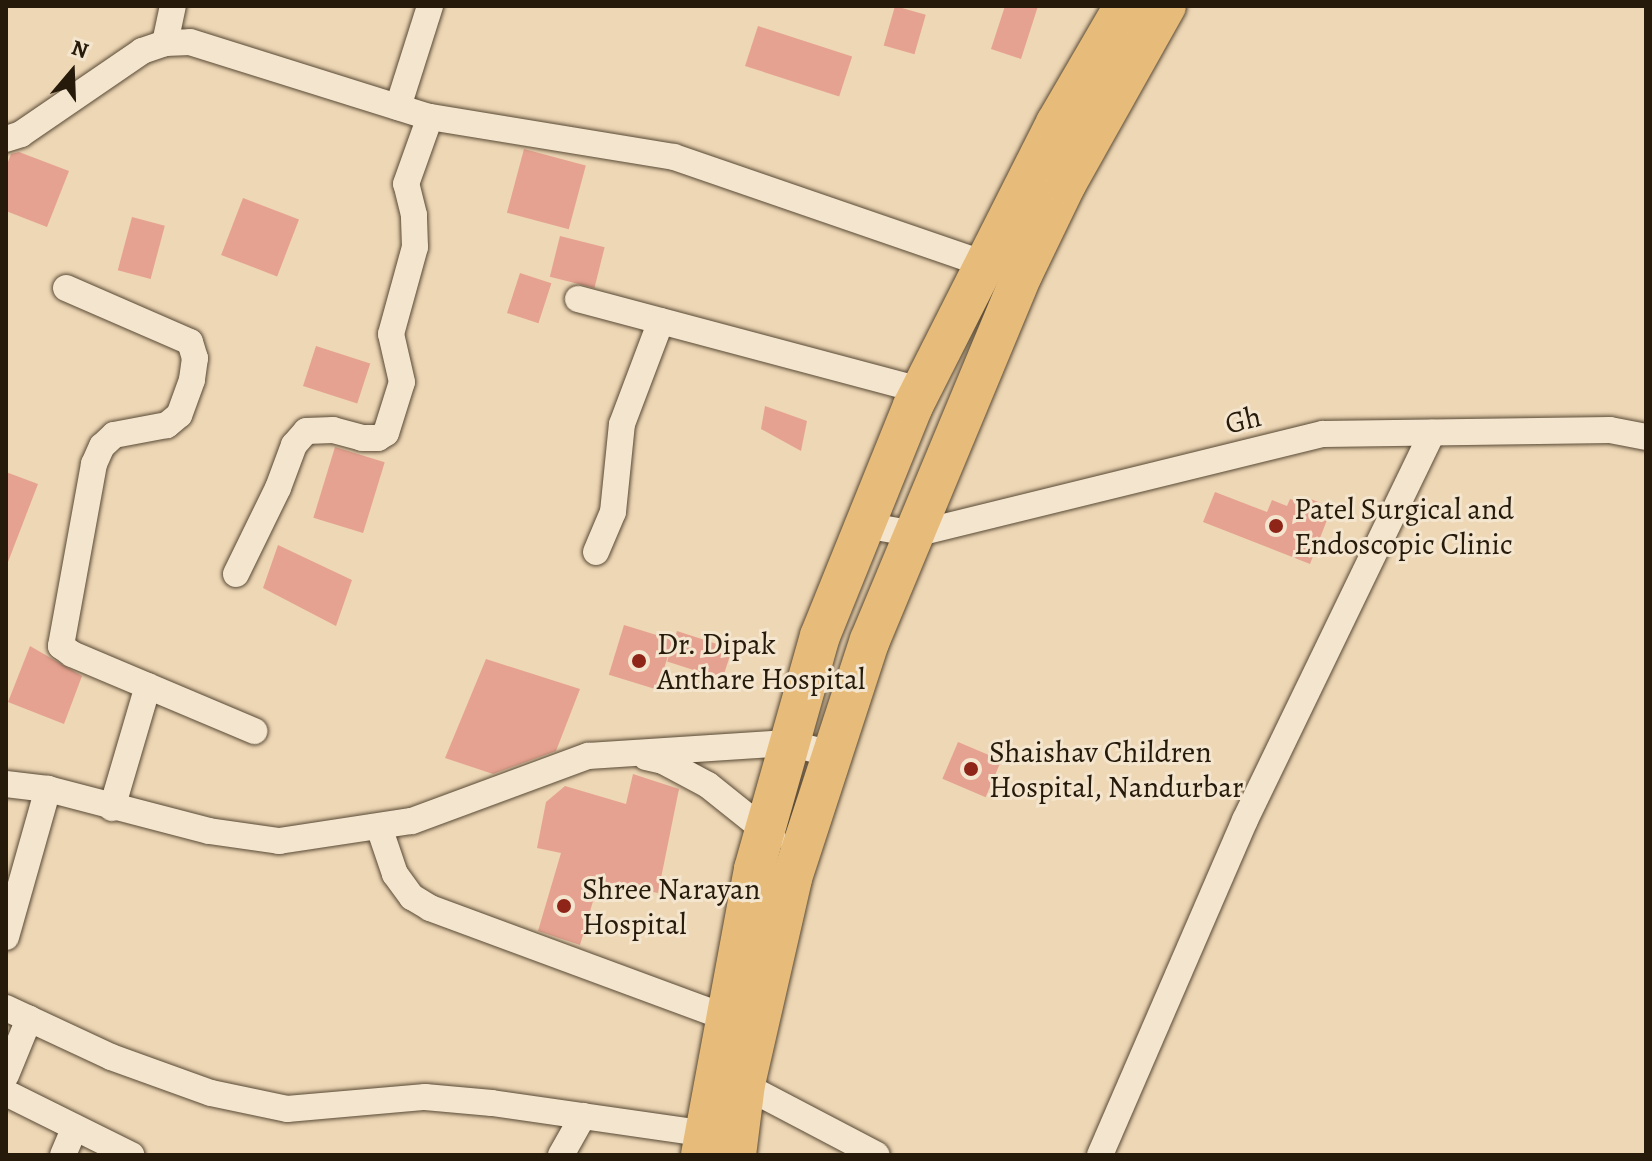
<!DOCTYPE html>
<html>
<head>
<meta charset="utf-8">
<style>
  body { margin:0 }
  #map { position:relative; width:1652px; height:1161px; overflow:hidden; background:#eed7b5; font-family:Alegreya,serif }
  div>[style] { position:absolute }
  [style*='--x'] { left:calc(var(--x)*1px); top:calc(var(--y)*1px); width:calc(var(--w)*1px); rotate:calc(var(--a)*1deg) }
  .building>* { inset:0; background:#e6a290; transform-origin:0 0 }
  .roads { filter:drop-shadow(0 0 2px #584935) drop-shadow(0 0 2px #584935) }
  .street>* { height:26px; margin:-13px; padding:0 13px; transform-origin:13px; border-radius:13px; background:#f4e5cf }
  .primary>* { height:40px; margin:-20px; padding:0 20px; transform-origin:20px; border-radius:20px; background:#e7bc7a }
  .dots>* { width:22px; height:22px; translate:-50% -50%; box-sizing:border-box; border:4px solid #f4e5cf; border-radius:50% }
  span { translate:-50% -50%; white-space:nowrap; text-align:center; line-height:1.15; -webkit-text-stroke:6px #f4e5cf; paint-order:stroke }
  .street-label { font-size:30px; color:#261a0a }
  .poi-label { font-size:30px; color:#261a0a }
  .left { translate:0 -50%; text-align:left }
  .frame { position:absolute; inset:0; border:8px solid #261a0a; pointer-events:none }
  .north { position:absolute; left:32px; top:32px; width:80px; height:80px; -webkit-text-stroke:6px #f4e5cf; paint-order:stroke; rotate:19deg; font-size:22px; font-weight:700; line-height:32px; text-align:center; color:#261a0a }
  .north::after { content:''; display:block; margin:auto; width:28px; height:36px; background:#261a0a; clip-path:polygon(50% 0,100% 100%,50% 72%,0 100%) }
</style>
</head>
<body>
<div id="map">
  <div class="building">
    <i style="left:895px;top:6px;width:32px;height:41px;rotate:16deg"></i>
    <i style="clip-path:polygon(1005px 6px,1038px 6px,1021px 59px,991px 49px)"></i>
    <i style="left:758px;top:26px;width:99px;height:42px;rotate:18deg"></i>
    <i style="left:524px;top:149px;width:64px;height:66px;rotate:15deg"></i>
    <i style="clip-path:polygon(19px 152px,69px 171px,47px 227px,6px 211px,6px 167px,11px 154px)"></i>
    <i style="left:243px;top:198px;width:60px;height:61px;rotate:21deg"></i>
    <i style="left:132px;top:217px;width:34px;height:55px;rotate:15deg"></i>
    <i style="left:560px;top:236px;width:46px;height:42px;rotate:14deg"></i>
    <i style="left:520px;top:273px;width:33px;height:42px;rotate:18deg"></i>
    <i style="left:316px;top:346px;width:57px;height:42px;rotate:18deg"></i>
    <i style="clip-path:polygon(765px 406px,807px 421px,801px 451px,761px 429px)"></i>
    <i style="left:335px;top:447px;width:52px;height:74px;rotate:17deg"></i>
    <i style="clip-path:polygon(6px 472px,38px 484px,8px 562px,6px 562px)"></i>
    <i style="clip-path:polygon(1215px 492px,1267px 512px,1272px 500px,1287px 506px,1290px 499px,1303px 503px,1305px 497px,1332px 507px,1310px 564px,1203px 522px)"></i>
    <i style="clip-path:polygon(278px 545px,352px 580px,336px 626px,263px 588px)"></i>
    <i style="left:624px;top:625px;width:51px;height:52px;rotate:17deg"></i>
    <i style="left:677px;top:631px;width:58px;height:32px;rotate:18deg"></i>
    <i style="clip-path:polygon(30px 646px,82px 676px,64px 724px,8px 702px)"></i>
    <i style="clip-path:polygon(486px 659px,580px 689px,556px 751px,493px 774px,445px 758px)"></i>
    <i style="left:958px;top:742px;width:47px;height:40px;rotate:23deg"></i>
    <i style="clip-path:polygon(633px 774px,679px 789px,658px 893px,599px 881px,580px 945px,538px 931px,561px 853px,537px 848px,546px 802px,565px 786px,626px 804px)"></i>
  </div>
  <div class="roads">
    <div class="street">
      <i style="--x:165;--y:43;--w:38;--a:-78"></i>
      <i style="--x:398;--y:107;--w:106;--a:-72.4"></i>
      <i style="--x:6;--y:139;--w:16;--a:-18"></i>
      <i style="--x:21;--y:134;--w:147;--a:-34.4"></i>
      <i style="--x:142;--y:51;--w:24;--a:-19"></i>
      <i style="--x:165;--y:43;--w:25;--a:-2"></i>
      <i style="--x:190;--y:42;--w:251;--a:17.4"></i>
      <i style="--x:430;--y:117;--w:247;--a:9.3"></i>
      <i style="--x:674;--y:157;--w:329;--a:19"></i>
      <i style="--x:66;--y:288;--w:135;--a:23.5"></i>
      <i style="--x:190;--y:342;--w:17;--a:73"></i>
      <i style="--x:195;--y:358;--w:22;--a:98"></i>
      <i style="--x:192;--y:380;--w:37;--a:110"></i>
      <i style="--x:179;--y:415;--w:16;--a:140"></i>
      <i style="--x:167;--y:425;--w:54;--a:169.3"></i>
      <i style="--x:114;--y:435;--w:16;--a:137"></i>
      <i style="--x:102;--y:446;--w:20;--a:114"></i>
      <i style="--x:94;--y:464;--w:185;--a:100.3"></i>
      <i style="--x:61;--y:646;--w:14;--a:36"></i>
      <i style="--x:72;--y:654;--w:198;--a:22.9"></i>
      <i style="--x:578;--y:299;--w:355;--a:14.9"></i>
      <i style="--x:864;--y:525;--w:52;--a:10"></i>
      <i style="--x:915;--y:534;--w:420;--a:-13.8"></i>
      <i style="--x:1323;--y:434;--w:287;--a:-0.8"></i>
      <i style="--x:1610;--y:430;--w:37;--a:11"></i>
      <i style="--x:596;--y:552;--w:43;--a:-67"></i>
      <i style="--x:613;--y:512;--w:88;--a:-84.2"></i>
      <i style="--x:622;--y:424;--w:110;--a:-69.3"></i>
      <i style="--x:236;--y:574;--w:96;--a:-64"></i>
      <i style="--x:278;--y:488;--w:46;--a:-69.6"></i>
      <i style="--x:294;--y:445;--w:18;--a:-49"></i>
      <i style="--x:306;--y:431;--w:27;--a:-2"></i>
      <i style="--x:333;--y:430;--w:30;--a:15"></i>
      <i style="--x:362;--y:438;--w:16;--a:0"></i>
      <i style="--x:378;--y:438;--w:9;--a:-32"></i>
      <i style="--x:386;--y:433;--w:53;--a:-72.6"></i>
      <i style="--x:402;--y:382;--w:49;--a:-102.9"></i>
      <i style="--x:391;--y:334;--w:90;--a:-74.6"></i>
      <i style="--x:415;--y:247;--w:32;--a:-92"></i>
      <i style="--x:414;--y:215;--w:32;--a:-104"></i>
      <i style="--x:406;--y:184;--w:71;--a:-70.3"></i>
      <i style="--x:646;--y:757;--w:17;--a:13"></i>
      <i style="--x:663;--y:761;--w:51;--a:28.1"></i>
      <i style="--x:708;--y:785;--w:83;--a:38.7"></i>
      <i style="--x:6;--y:784;--w:42;--a:6.8"></i>
      <i style="--x:48;--y:789;--w:166;--a:14.6"></i>
      <i style="--x:209;--y:831;--w:71;--a:8.1"></i>
      <i style="--x:279;--y:841;--w:134;--a:-8.6"></i>
      <i style="--x:412;--y:821;--w:188;--a:-20.3"></i>
      <i style="--x:588;--y:756;--w:200;--a:-3.7"></i>
      <i style="--x:788;--y:743;--w:45;--a:14"></i>
      <i style="--x:112;--y:808;--w:127;--a:-73.6"></i>
      <i style="--x:379;--y:827;--w:50;--a:71.2"></i>
      <i style="--x:395;--y:874;--w:29;--a:54"></i>
      <i style="--x:412;--y:897;--w:21;--a:31"></i>
      <i style="--x:430;--y:908;--w:317;--a:20.3"></i>
      <i style="--x:6;--y:937;--w:154;--a:-74.2"></i>
      <i style="--x:6;--y:1008;--w:116;--a:25"></i>
      <i style="--x:111;--y:1057;--w:106;--a:19.8"></i>
      <i style="--x:211;--y:1093;--w:78;--a:11.9"></i>
      <i style="--x:287;--y:1109;--w:139;--a:-5"></i>
      <i style="--x:425;--y:1097;--w:67;--a:5.1"></i>
      <i style="--x:492;--y:1103;--w:231;--a:8.2"></i>
      <i style="--x:6;--y:1075;--w:61;--a:-67.7"></i>
      <i style="--x:734;--y:1080;--w:161;--a:27.7"></i>
      <i style="--x:6;--y:1093;--w:140;--a:26.4"></i>
      <i style="--x:63;--y:1155;--w:30;--a:-67"></i>
      <i style="--x:561;--y:1155;--w:45;--a:-60.6"></i>
      <i style="--x:1100;--y:1155;--w:365;--a:-66.6"></i>
      <i style="--x:1245;--y:820;--w:430;--a:-64.2"></i>
    </div>
    <div class="primary">
      <i style="--x:701;--y:1155;--w:291;--a:-79.5"></i>
      <i style="--x:754;--y:869;--w:242;--a:-74.2"></i>
      <i style="--x:820;--y:636;--w:248;--a:-68"></i>
      <i style="--x:913;--y:406;--w:317;--a:-63.2"></i>
      <i style="--x:1056;--y:123;--w:135;--a:-59.8"></i>
      <i style="--x:736;--y:1155;--w:72;--a:-82.8"></i>
      <i style="--x:745;--y:1084;--w:211;--a:-77.1"></i>
      <i style="--x:792;--y:878;--w:250;--a:-71.9"></i>
      <i style="--x:870;--y:640;--w:398;--a:-67.4"></i>
      <i style="--x:1023;--y:273;--w:99;--a:-64.2"></i>
      <i style="--x:1066;--y:184;--w:204;--a:-60.7"></i>
    </div>
  </div>
  <div class="dots">
    <i style="left:1276px;top:526px;background:#8f2418"></i>
    <i style="left:639px;top:661px;background:#8f2418"></i>
    <i style="left:971px;top:769px;background:#8f2418"></i>
    <i style="left:564px;top:906px;background:#8f2418"></i>
  </div>
  <div class="street-label">
    <span style="left:1243px;top:420px;rotate:-14deg">Gh</span>
  </div>
  <div class="poi-label">
    <span class="left" style="left:1294px;top:526px">Patel Surgical and<br>Endoscopic Clinic</span>
    <span class="left" style="left:657px;top:661px">Dr. Dipak<br>Anthare Hospital</span>
    <span class="left" style="left:989px;top:769px">Shaishav Children<br>Hospital, Nandurbar</span>
    <span class="left" style="left:582px;top:906px">Shree Narayan<br>Hospital</span>
  </div>
  <div class="frame"></div>
  <div class="north">N</div>
</div>
</body>
</html>
